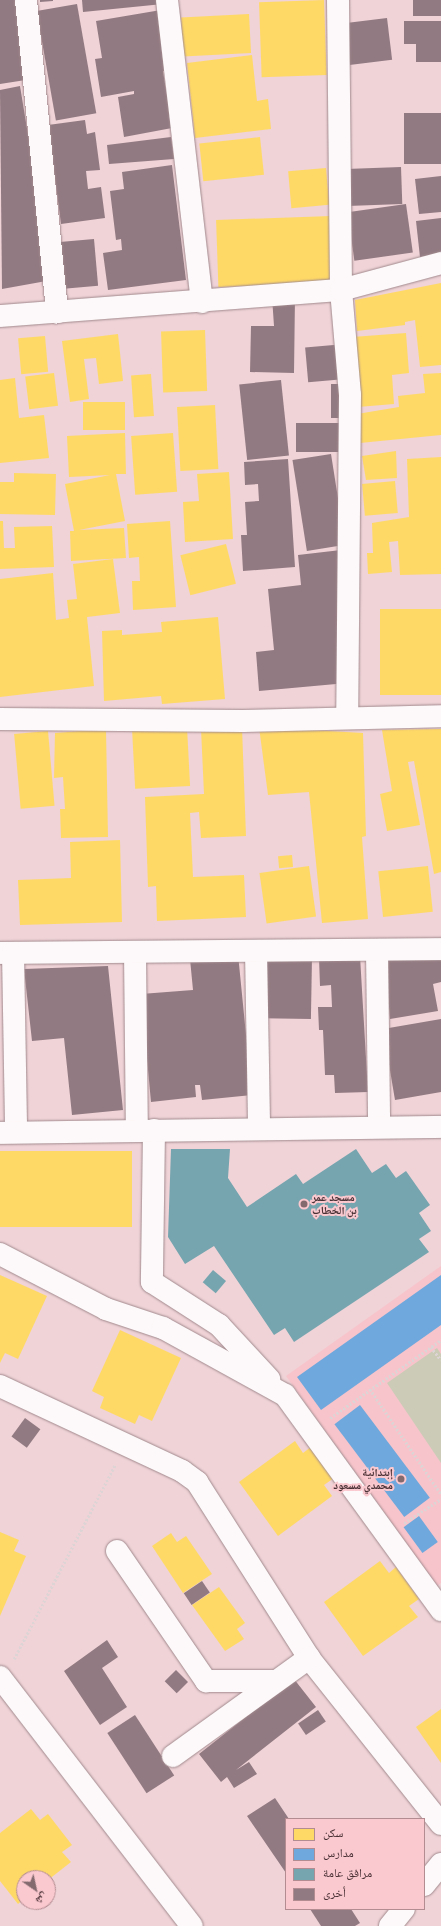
<!DOCTYPE html>
<html>
<head>
<meta charset="utf-8">
<style>
  body { margin:0 }
  #map { position:relative; width:441px; height:1926px; overflow:hidden; background:#efd3d7; font-family:"DM Sans","Noto Naskh Arabic",sans-serif }
  div>[style] { position:absolute }
  [style*='--x'] { left:calc(var(--x)*1px); top:calc(var(--y)*1px); width:calc(var(--w)*1px); rotate:calc(var(--a)*1deg) }
  .built>* { inset:0; background:#f7c4cb }
  .green>* { inset:0; background:#cccbb7 }
  .homes>* { inset:0; background:#ffd966; transform-origin:0 0 }
  .schools>* { inset:0; background:#6fa8dc; transform-origin:0 0 }
  .public>* { inset:0; background:#76a5af; transform-origin:0 0 }
  .building>* { inset:0; background:#927a82; transform-origin:0 0 }
  .path>* { height:2.5px; margin-top:-1.25px; transform-origin:0; background:repeating-linear-gradient(90deg,#ddd4d5 0 2px,transparent 0 4px) }
  .roads { filter:drop-shadow(0 0 1px #a18a8e) drop-shadow(0 0 1px #a18a8e) }
  .street>* { height:22px; margin:-11px; padding:0 11px; transform-origin:11px; border-radius:11px; background:#fdf8f9 }
  .dots>* { width:11px; height:11px; translate:-50% -50%; box-sizing:border-box; border:2px solid #fac8cf; border-radius:50% }
  span { translate:-50% -50%; white-space:nowrap; text-align:center; line-height:1.15; -webkit-text-stroke:4px #fac8cf; paint-order:stroke }
  .poi-label { font-size:11px; color:#493135; font-weight:700 }
  .left { translate:0 -50%; text-align:left }
  .right { translate:-100% -50%; text-align:right }
  .legend { position:absolute; left:285px; top:1818px; width:140px; height:92px; box-sizing:border-box; background:#fac8cf; border:1px solid #b38c91; margin:0; padding:5px 7px; list-style:none; font-size:12px; color:#493135 }
  .legend li { display:flex; align-items:center; gap:8px; height:20px }
  .legend b { width:20px; border:1px solid #b38c91 }
  .north { position:absolute; left:16px; top:1870px; width:40px; height:40px; box-sizing:border-box; background:#fac8cf; border:1px solid #b38c91; border-radius:50%; rotate:146deg; font-size:11px; font-weight:700; line-height:16px; text-align:center; color:#493135 }
  .north::after { content:''; display:block; margin:auto; width:14px; height:18px; background:#836a6e; clip-path:polygon(50% 0,100% 100%,50% 72%,0 100%) }
</style>
</head>
<body>
<div id="map">
  <div class="built">
    <i style="clip-path:polygon(441px 1266px,441px 1583px,437px 1586px,286px 1376px)"></i>
  </div>
  <div class="green">
    <i style="clip-path:polygon(437px 1348px,441px 1354px,441px 1463px,387px 1383px)"></i>
  </div>
  <div class="homes">
    <i style="left:324px;top:0;width:75px;height:65px;rotate:88deg"></i>
    <i style="left:249px;top:14px;width:39px;height:68px;rotate:87deg"></i>
    <i style="clip-path:polygon(252px 55px,257px 101px,268px 99px,271px 129px,195px 138px,187px 63px)"></i>
    <i style="left:260px;top:137px;width:38px;height:61px;rotate:84deg"></i>
    <i style="left:326px;top:168px;width:37px;height:38px;rotate:85deg"></i>
    <i style="left:331px;top:216px;width:67px;height:115px;rotate:88deg"></i>
    <i style="clip-path:polygon(441px 283px,441px 365px,420px 367px,415px 320px,405px 322px,405px 325px,357px 331px,355px 300px)"></i>
    <i style="left:205px;top:330px;width:61px;height:44px;rotate:88deg"></i>
    <i style="clip-path:polygon(406px 333px,409px 373px,392px 375px,394px 404px,358px 407px,352px 337px)"></i>
    <i style="clip-path:polygon(118px 334px,123px 381px,99px 384px,96px 358px,84px 359px,89px 399px,70px 402px,62px 341px)"></i>
    <i style="left:45px;top:336px;width:36px;height:27px;rotate:85deg"></i>
    <i style="left:54px;top:373px;width:33px;height:29px;rotate:83deg"></i>
    <i style="clip-path:polygon(441px 373px,441px 435px,360px 443px,357px 414px,399px 407px,398px 396px,425px 393px,423px 374px)"></i>
    <i style="left:151px;top:374px;width:42px;height:20px;rotate:86deg"></i>
    <i style="clip-path:polygon(15px 378px,19px 418px,44px 415px,49px 458px,0 463px,0 380px)"></i>
    <i style="left:83px;top:402px;width:42px;height:28px"></i>
    <i style="left:215px;top:405px;width:64px;height:38px;rotate:87deg"></i>
    <i style="clip-path:polygon(125px 433px,126px 474px,116px 474px,125px 521px,79px 530px,124px 528px,126px 558px,71px 561px,70px 531px,74px 531px,65px 484px,110px 475px,69px 477px,67px 436px)"></i>
    <i style="left:173px;top:433px;width:59px;height:42px;rotate:86deg"></i>
    <i style="clip-path:polygon(396px 451px,397px 478px,366px 480px,362px 456px)"></i>
    <i style="clip-path:polygon(441px 457px,441px 574px,400px 575px,398px 541px,389px 542px,392px 572px,368px 574px,367px 553px,373px 553px,372px 523px,409px 517px,407px 459px)"></i>
    <i style="clip-path:polygon(229px 472px,233px 539px,185px 542px,183px 502px,199px 501px,197px 474px)"></i>
    <i style="clip-path:polygon(14px 473px,56px 474px,55px 515px,0 514px,0 482px,14px 482px)"></i>
    <i style="left:395px;top:481px;width:32px;height:33px;rotate:85deg"></i>
    <i style="clip-path:polygon(0 521px,3px 521px,4px 548px,15px 548px,14px 527px,52px 526px,54px 567px,0 569px)"></i>
    <i style="clip-path:polygon(170px 521px,176px 607px,133px 610px,132px 581px,140px 581px,139px 557px,129px 558px,127px 524px)"></i>
    <i style="left:226px;top:544px;width:41px;height:47px;rotate:76deg"></i>
    <i style="clip-path:polygon(113px 559px,120px 613px,87px 617px,94px 686px,0 697px,0 579px,53px 573px,56px 620px,69px 618px,67px 600px,77px 599px,73px 564px)"></i>
    <i style="left:441px;top:609px;width:86px;height:61px;rotate:90deg"></i>
    <i style="clip-path:polygon(218px 617px,225px 699px,162px 704px,161px 696px,104px 701px,102px 631px,122px 630px,122px 635px,162px 632px,161px 622px)"></i>
    <i style="left:187px;top:727px;width:59px;height:55px;rotate:87deg"></i>
    <i style="clip-path:polygon(242px 727px,246px 836px,201px 838px,199px 812px,190px 813px,193px 877px,244px 875px,246px 917px,157px 921px,156px 886px,148px 887px,145px 797px,204px 794px,201px 729px)"></i>
    <i style="clip-path:polygon(259px 727px,363px 733px,366px 836px,362px 837px,368px 919px,322px 923px,309px 792px,268px 795px)"></i>
    <i style="clip-path:polygon(106px 729px,108px 837px,61px 838px,60px 809px,65px 809px,63px 777px,54px 778px,55px 733px)"></i>
    <i style="clip-path:polygon(441px 729px,441px 872px,434px 874px,414px 761px,408px 762px,420px 825px,387px 831px,380px 794px,392px 791px,382px 730px)"></i>
    <i style="left:48px;top:731px;width:75px;height:34px;rotate:85deg"></i>
    <i style="clip-path:polygon(120px 840px,122px 922px,20px 925px,18px 880px,71px 878px,70px 842px)"></i>
    <i style="left:292px;top:855px;width:12px;height:14px;rotate:85deg"></i>
    <i style="left:309px;top:866px;width:51px;height:50px;rotate:82deg"></i>
    <i style="left:428px;top:866px;width:46px;height:50px;rotate:84deg"></i>
    <i style="left:0;top:1151px;width:132px;height:76px"></i>
    <i style="clip-path:polygon(0 1275px,47px 1296px,18px 1359px,5px 1353px,0 1363px)"></i>
    <i style="clip-path:polygon(120px 1330px,181px 1358px,152px 1421px,139px 1415px,135px 1424px,100px 1408px,104px 1397px,92px 1391px)"></i>
    <i style="clip-path:polygon(295px 1441px,303px 1453px,311px 1447px,334px 1478px,324px 1485px,332px 1496px,278px 1536px,239px 1482px)"></i>
    <i style="clip-path:polygon(0 1532px,19px 1540px,14px 1551px,26px 1556px,0 1616px)"></i>
    <i style="clip-path:polygon(171px 1533px,177px 1542px,186px 1536px,212px 1574px,183px 1593px,152px 1546px)"></i>
    <i style="clip-path:polygon(380px 1561px,389px 1573px,396px 1567px,419px 1599px,409px 1606px,418px 1617px,363px 1656px,324px 1602px)"></i>
    <i style="clip-path:polygon(219px 1587px,245px 1623px,237px 1629px,244px 1639px,225px 1651px,192px 1605px)"></i>
    <i style="clip-path:polygon(441px 1709px,441px 1763px,416px 1727px)"></i>
    <i style="clip-path:polygon(31px 1809px,40px 1820px,48px 1814px,72px 1845px,62px 1852px,71px 1862px,48px 1880px,24px 1878px,24px 1899px,18px 1904px,0 1881px,0 1833px)"></i>
  </div>
  <div class="schools">
    <i style="clip-path:polygon(441px 1275px,441px 1325px,321px 1410px,297px 1377px)"></i>
    <i style="left:360px;top:1405px;width:116px;height:32px;rotate:53deg"></i>
    <i style="left:419px;top:1516px;width:32px;height:19px;rotate:54deg"></i>
  </div>
  <div class="public">
    <i style="clip-path:polygon(171px 1149px,230px 1149px,228px 1178px,247px 1207px,296px 1174px,303px 1184px,356px 1149px,372px 1173px,386px 1164px,396px 1178px,406px 1171px,430px 1205px,419px 1213px,431px 1231px,419px 1239px,429px 1252px,294px 1342px,285px 1328px,274px 1335px,214px 1246px,185px 1264px,168px 1237px)"></i>
    <i style="left:213px;top:1270px;width:17px;height:16px;rotate:40deg"></i>
  </div>
  <div class="building">
    <i style="clip-path:polygon(0 0,18px 0,32px 79px,0 84px)"></i>
    <i style="clip-path:polygon(40px 0,53px 0,53px 1px,40px 2px)"></i>
    <i style="clip-path:polygon(82px 0,163px 0,163px 4px,83px 12px)"></i>
    <i style="left:413px;top:0;width:28px;height:16px"></i>
    <i style="left:77px;top:4px;width:111px;height:41px;rotate:80deg"></i>
    <i style="clip-path:polygon(161px 10px,172px 70px,163px 71px,172px 128px,124px 137px,118px 97px,134px 94px,134px 91px,101px 97px,95px 59px,102px 58px,96px 21px)"></i>
    <i style="left:387px;top:18px;width:42px;height:43px;rotate:83deg"></i>
    <i style="clip-path:polygon(404px 21px,441px 21px,441px 62px,416px 62px,416px 44px,404px 44px)"></i>
    <i style="clip-path:polygon(20px 86px,52px 280px,2px 289px,0 90px)"></i>
    <i style="left:441px;top:113px;width:51px;height:37px;rotate:90deg"></i>
    <i style="clip-path:polygon(85px 120px,87px 134px,95px 132px,100px 170px,86px 171px,88px 189px,101px 187px,105px 218px,61px 224px,48px 125px)"></i>
    <i style="clip-path:polygon(171px 137px,174px 159px,109px 164px,107px 145px)"></i>
    <i style="clip-path:polygon(172px 165px,186px 280px,108px 290px,103px 253px,122px 250px,121px 239px,116px 240px,110px 191px,124px 189px,122px 172px)"></i>
    <i style="left:401px;top:167px;width:37px;height:55px;rotate:88deg"></i>
    <i style="clip-path:polygon(441px 176px,441px 212px,419px 214px,415px 179px)"></i>
    <i style="left:406px;top:204px;width:49px;height:59px;rotate:82deg"></i>
    <i style="clip-path:polygon(441px 218px,441px 254px,420px 257px,416px 221px)"></i>
    <i style="left:94px;top:239px;width:47px;height:40px;rotate:85deg"></i>
    <i style="clip-path:polygon(272px 297px,295px 297px,294px 373px,250px 372px,251px 326px,274px 326px)"></i>
    <i style="left:345px;top:344px;width:35px;height:40px;rotate:85deg"></i>
    <i style="left:281px;top:380px;width:76px;height:42px;rotate:84deg"></i>
    <i style="left:331px;top:384px;width:16px;height:34px"></i>
    <i style="left:296px;top:423px;width:47px;height:29px"></i>
    <i style="left:331px;top:454px;width:92px;height:39px;rotate:81deg"></i>
    <i style="clip-path:polygon(288px 459px,295px 567px,243px 571px,241px 535px,247px 535px,245px 502px,259px 501px,258px 484px,245px 485px,244px 462px)"></i>
    <i style="clip-path:polygon(341px 550px,347px 683px,259px 691px,256px 652px,274px 650px,268px 589px,301px 585px,298px 555px)"></i>
    <i style="clip-path:polygon(238px 954px,252px 1095px,202px 1100px,200px 1085px,195px 1085px,196px 1097px,151px 1102px,141px 994px,193px 990px,190px 959px)"></i>
    <i style="clip-path:polygon(441px 954px,441px 982px,433px 984px,438px 1011px,390px 1019px,385px 956px)"></i>
    <i style="clip-path:polygon(360px 956px,368px 1092px,335px 1093px,334px 1075px,325px 1075px,323px 1030px,319px 1030px,318px 1007px,332px 1007px,331px 985px,320px 986px,319px 958px)"></i>
    <i style="left:312px;top:957px;width:62px;height:48px;rotate:91deg"></i>
    <i style="clip-path:polygon(108px 966px,123px 1110px,72px 1115px,64px 1038px,32px 1041px,24px 969px)"></i>
    <i style="clip-path:polygon(441px 1019px,441px 1092px,395px 1100px,383px 1029px)"></i>
    <i style="left:25px;top:1418px;width:19px;height:23px;rotate:36deg"></i>
    <i style="left:202px;top:1581px;width:14px;height:22px;rotate:56deg"></i>
    <i style="clip-path:polygon(107px 1640px,118px 1657px,102px 1668px,127px 1707px,100px 1725px,64px 1671px)"></i>
    <i style="left:176px;top:1670px;width:17px;height:16px;rotate:45deg"></i>
    <i style="clip-path:polygon(294px 1679px,316px 1707px,236px 1770px,249px 1762px,257px 1774px,234px 1788px,227px 1777px,221px 1782px,199px 1754px)"></i>
    <i style="left:318px;top:1710px;width:14px;height:24px;rotate:56deg"></i>
    <i style="left:135px;top:1715px;width:72px;height:33px;rotate:57deg"></i>
    <i style="clip-path:polygon(275px 1798px,289px 1819px,286px 1819px,286px 1873px,247px 1816px)"></i>
    <i style="clip-path:polygon(310px 1909px,351px 1909px,360px 1923px,355px 1926px,321px 1926px)"></i>
  </div>
  <div class="path">
    <i style="--x:431;--y:1347;--w:16;--a:52"></i>
    <i style="--x:370;--y:1389;--w:127;--a:55.9"></i>
    <i style="--x:330;--y:1418;--w:136;--a:-35.1"></i>
    <i style="--x:404;--y:1523;--w:44;--a:-33"></i>
    <i style="--x:14;--y:1659;--w:219;--a:-62.5"></i>
  </div>
  <div class="roads">
    <div class="street">
      <i style="--x:26;--y:0;--w:314;--a:84.3"></i>
      <i style="--x:167;--y:0;--w:304;--a:83.4"></i>
      <i style="--x:338;--y:0;--w:290;--a:89.4"></i>
      <i style="--x:341;--y:290;--w:105;--a:85.1"></i>
      <i style="--x:350;--y:395;--w:323;--a:90.5"></i>
      <i style="--x:0;--y:316;--w:342;--a:-4.4"></i>
      <i style="--x:341;--y:290;--w:104;--a:-15.1"></i>
      <i style="--x:0;--y:719;--w:243;--a:0.5"></i>
      <i style="--x:243;--y:721;--w:198;--a:-1.4"></i>
      <i style="--x:377;--y:950;--w:176;--a:89.3"></i>
      <i style="--x:256;--y:951;--w:177;--a:89"></i>
      <i style="--x:135;--y:952;--w:178;--a:89.4"></i>
      <i style="--x:0;--y:953;--w:441;--a:-0.5"></i>
      <i style="--x:13;--y:953;--w:179;--a:89"></i>
      <i style="--x:154;--y:1130;--w:152;--a:90.8"></i>
      <i style="--x:152;--y:1282;--w:80;--a:32.7"></i>
      <i style="--x:219;--y:1325;--w:74;--a:47.2"></i>
      <i style="--x:0;--y:1133;--w:441;--a:-0.8"></i>
      <i style="--x:0;--y:1254;--w:119;--a:27.4"></i>
      <i style="--x:106;--y:1309;--w:60;--a:18.4"></i>
      <i style="--x:163;--y:1328;--w:139;--a:28.8"></i>
      <i style="--x:285;--y:1395;--w:266;--a:54"></i>
      <i style="--x:0;--y:1386;--w:201;--a:25"></i>
      <i style="--x:182;--y:1471;--w:19;--a:36"></i>
      <i style="--x:197;--y:1482;--w:209;--a:57.5"></i>
      <i style="--x:309;--y:1658;--w:212;--a:51.5"></i>
      <i style="--x:117;--y:1551;--w:158;--a:55.6"></i>
      <i style="--x:206;--y:1681;--w:70;--a:0"></i>
      <i style="--x:0;--y:1677;--w:314;--a:52.4"></i>
      <i style="--x:173;--y:1756;--w:168;--a:-35.8"></i>
      <i style="--x:424;--y:1885;--w:27;--a:-51"></i>
      <i style="--x:390;--y:1926;--w:22;--a:-51"></i>
    </div>
  </div>
  <div class="dots">
    <i style="left:304px;top:1204px;background:#836a6e"></i>
    <i style="left:401px;top:1479px;background:#836a6e"></i>
  </div>
  <div class="poi-label">
    <span class="left" style="left:312px;top:1204px">مسجد عمر<br>بن الخطاب</span>
    <span class="right" style="left:393px;top:1479px">إبتدائية<br>محمدي مسعود</span>
  </div>
  <ul class="legend">
  <li><b style="height:11px;background:#ffd966"></b>سكن</li>
  <li><b style="height:11px;background:#6fa8dc"></b>مدارس</li>
  <li><b style="height:11px;background:#76a5af"></b>مرافق عامة</li>
  <li><b style="height:11px;background:#927a82"></b>أخرى</li>
  </ul>
  <div class="north">ش</div>
</div>
</body>
</html>
